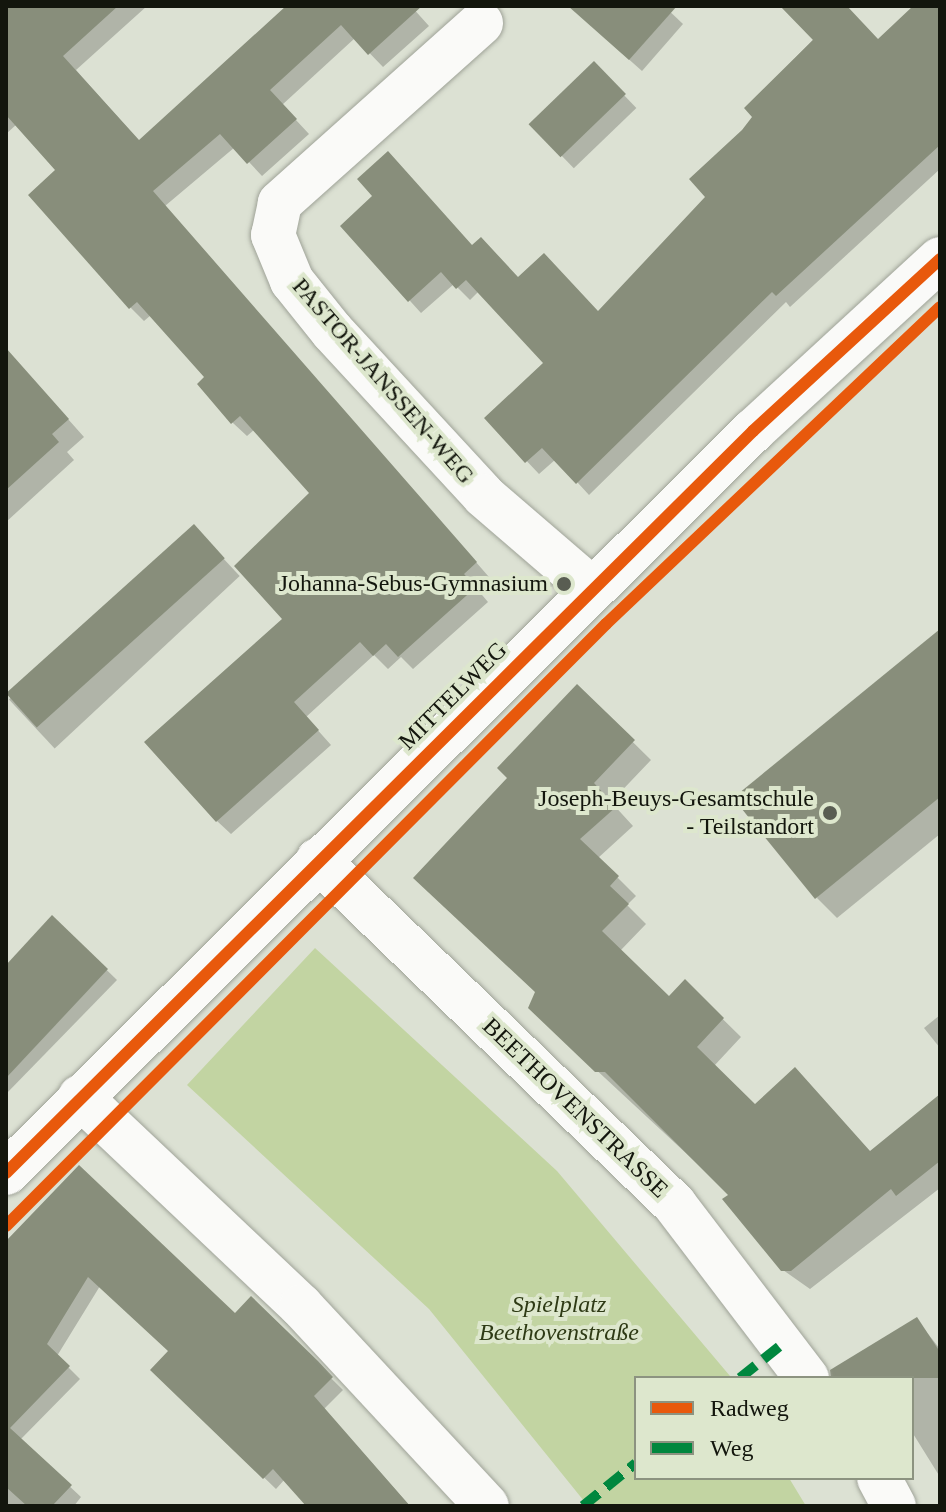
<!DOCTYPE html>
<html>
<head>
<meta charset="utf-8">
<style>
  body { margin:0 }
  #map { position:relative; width:946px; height:1512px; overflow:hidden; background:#dce1d3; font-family:"Times New Roman",serif }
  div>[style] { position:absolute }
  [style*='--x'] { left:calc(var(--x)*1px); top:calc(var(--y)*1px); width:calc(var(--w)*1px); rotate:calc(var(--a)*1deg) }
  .green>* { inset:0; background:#c2d4a2 }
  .shadow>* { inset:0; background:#0003; transform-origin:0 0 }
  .building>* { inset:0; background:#888e7b; transform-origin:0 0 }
  .roads { filter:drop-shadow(0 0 2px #9fa398) drop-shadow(0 0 2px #9fa398) }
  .minor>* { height:44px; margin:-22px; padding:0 22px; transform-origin:22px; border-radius:22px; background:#fafaf8 }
  .quiet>* { height:10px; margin-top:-5px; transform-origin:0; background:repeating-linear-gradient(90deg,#00873e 0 20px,transparent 0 30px) }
  .cycleway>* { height:12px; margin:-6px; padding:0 6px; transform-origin:6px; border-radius:6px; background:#e8590c }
  .dots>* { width:22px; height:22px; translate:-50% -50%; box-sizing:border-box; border:4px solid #dde7cd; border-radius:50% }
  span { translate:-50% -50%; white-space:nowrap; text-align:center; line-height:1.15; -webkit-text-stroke:8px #dde7cd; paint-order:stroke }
  .street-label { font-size:24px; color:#13160d }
  .poi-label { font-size:24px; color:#13160d }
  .right { translate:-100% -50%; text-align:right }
  .park-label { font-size:24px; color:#2e3a15; font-style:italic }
  .frame { position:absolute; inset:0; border:8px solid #13160d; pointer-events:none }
  .legend { position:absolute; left:634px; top:1376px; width:280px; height:104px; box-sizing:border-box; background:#dde7cd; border:2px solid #8c9380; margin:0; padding:10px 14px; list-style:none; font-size:24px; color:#13160d }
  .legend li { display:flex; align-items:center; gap:16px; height:40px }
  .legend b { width:40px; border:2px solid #8c9380 }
</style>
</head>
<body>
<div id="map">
  <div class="green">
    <i style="clip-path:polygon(315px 948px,557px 1171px,730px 1376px,636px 1378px,636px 1478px,789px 1478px,806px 1506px,588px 1506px,429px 1309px,187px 1085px)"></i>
  </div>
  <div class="shadow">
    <i style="clip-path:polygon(6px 6px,147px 6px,76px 70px,140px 142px,292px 6px,411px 6px,429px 26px,383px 67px,355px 38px,282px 105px,309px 134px,262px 176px,235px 147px,165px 206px,489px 577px,477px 589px,488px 602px,413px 669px,401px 657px,388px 669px,374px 655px,306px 717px,331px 745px,231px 834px,217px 821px,285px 619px,312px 493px,255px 429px,247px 436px,233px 423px,200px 384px,207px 377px,151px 315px,144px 321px,131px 308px,31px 195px,58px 171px,17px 124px,6px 134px)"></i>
    <i style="clip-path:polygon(569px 6px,664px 6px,683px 24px,642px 71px)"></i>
    <i style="clip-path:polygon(916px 6px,940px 6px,940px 169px,790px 307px,786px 302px,589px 495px,556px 459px,539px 474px,486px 418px,546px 363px,479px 291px,470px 300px,454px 284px,421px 313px,342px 226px,473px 247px,518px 279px,598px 313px,707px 197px,755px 116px,746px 108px,845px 7px,878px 41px)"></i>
    <i style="left:594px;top:64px;width:61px;height:87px;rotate:46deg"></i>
    <i style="clip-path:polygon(6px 364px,35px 382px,84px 437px,67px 452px,74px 460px,6px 522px)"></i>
    <i style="left:194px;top:527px;width:67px;height:253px;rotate:47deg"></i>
    <i style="clip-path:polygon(940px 631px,940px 834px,837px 918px,817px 898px)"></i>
    <i style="clip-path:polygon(577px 687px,651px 760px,611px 802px,633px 826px,598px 858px,636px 896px,627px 905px,646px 924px,620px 951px,669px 999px,685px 982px,741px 1037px,714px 1066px,755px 1107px,871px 1153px,940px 1096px,940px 1188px,810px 1289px,783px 1270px,731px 1195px,549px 1026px,537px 992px,510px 778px)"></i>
    <i style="clip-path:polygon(53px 918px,117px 980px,6px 1094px,6px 968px)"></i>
    <i style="clip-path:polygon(940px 1015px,940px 1048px,924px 1028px)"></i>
    <i style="clip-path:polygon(57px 1247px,235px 1316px,251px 1299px,343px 1390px,324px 1409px,410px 1506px,309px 1506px,285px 1479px,276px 1489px,153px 1370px,170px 1351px,100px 1286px,57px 1356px,80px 1379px,20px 1440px,81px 1497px,74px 1506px,6px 1506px,6px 1302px)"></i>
    <i style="clip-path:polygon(917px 1320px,940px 1349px,940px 1477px,912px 1432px,912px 1378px,878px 1378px)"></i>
  </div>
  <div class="building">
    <i style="clip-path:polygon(6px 6px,118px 6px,63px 56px,139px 140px,286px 6px,422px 6px,368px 55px,341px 25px,270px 90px,297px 119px,247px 164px,220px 134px,153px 191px,477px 562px,464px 574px,476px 587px,398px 657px,386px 644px,373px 656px,360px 642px,294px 702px,319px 730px,216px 822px,144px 742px,282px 619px,234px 566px,309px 493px,240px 416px,231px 424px,197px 384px,204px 377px,137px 302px,129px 309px,28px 195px,55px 170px,6px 115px)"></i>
    <i style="clip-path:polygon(568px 6px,677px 6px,629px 60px)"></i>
    <i style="clip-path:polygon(780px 6px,847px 6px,878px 39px,913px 6px,940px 6px,940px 145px,776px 296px,772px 292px,576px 484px,542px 448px,525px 463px,484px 418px,543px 363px,466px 280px,456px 289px,441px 272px,408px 302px,340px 226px,372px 196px,357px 179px,388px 151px,472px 245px,481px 237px,518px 277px,544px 253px,598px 311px,705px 197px,689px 179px,742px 130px,752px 117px,744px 108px,813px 40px)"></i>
    <i style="left:594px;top:61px;width:46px;height:91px;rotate:46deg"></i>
    <i style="clip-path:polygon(6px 348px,69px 419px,52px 434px,59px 442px,6px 490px)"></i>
    <i style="left:194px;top:524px;width:46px;height:253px;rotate:48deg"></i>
    <i style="clip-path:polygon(940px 629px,940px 797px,815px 899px,733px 798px)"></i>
    <i style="clip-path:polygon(577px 684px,635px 740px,594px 783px,616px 807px,580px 839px,619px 876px,610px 886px,629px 904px,602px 931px,669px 996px,685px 979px,724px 1018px,697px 1047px,755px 1104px,795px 1067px,870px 1151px,940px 1094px,940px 1161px,896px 1196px,891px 1189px,791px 1271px,781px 1271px,722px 1199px,728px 1195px,605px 1072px,595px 1072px,528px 1008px,535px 992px,413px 878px,507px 778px,497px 768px)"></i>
    <i style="clip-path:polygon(52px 915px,108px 969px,6px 1078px,6px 965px)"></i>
    <i style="clip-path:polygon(79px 1165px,235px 1313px,251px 1296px,318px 1361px,333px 1377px,314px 1396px,410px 1506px,306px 1506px,273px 1469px,263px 1479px,150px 1370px,168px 1351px,88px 1277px,47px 1344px,70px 1366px,10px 1428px,72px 1485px,52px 1506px,27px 1506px,6px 1487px,6px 1241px)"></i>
    <i style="clip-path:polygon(917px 1317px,940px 1352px,940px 1378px,831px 1378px,830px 1370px)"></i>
  </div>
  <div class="roads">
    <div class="minor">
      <i style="--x:481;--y:23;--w:270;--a:138.2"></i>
      <i style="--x:280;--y:203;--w:33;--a:102"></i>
      <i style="--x:273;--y:235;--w:50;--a:67.6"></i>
      <i style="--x:292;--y:281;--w:64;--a:51.3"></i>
      <i style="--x:332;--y:331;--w:224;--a:47.3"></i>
      <i style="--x:484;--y:496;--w:143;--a:40.7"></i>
      <i style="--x:318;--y:860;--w:496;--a:44"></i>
      <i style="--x:675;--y:1205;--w:218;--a:52.7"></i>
      <i style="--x:80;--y:1097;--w:304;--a:43.4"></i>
      <i style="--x:301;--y:1306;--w:273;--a:47.1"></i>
      <i style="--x:6;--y:1173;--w:1053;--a:-44.81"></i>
      <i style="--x:753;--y:431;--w:254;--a:-42.6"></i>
      <i style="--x:879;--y:1478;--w:32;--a:62"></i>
    </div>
  </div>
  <div class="quiet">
    <i style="--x:740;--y:1378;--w:53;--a:-38.8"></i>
    <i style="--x:583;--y:1506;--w:68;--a:-39.1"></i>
  </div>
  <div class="cycleway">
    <i style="--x:6;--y:1173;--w:1053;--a:-44.81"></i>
    <i style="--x:753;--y:431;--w:254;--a:-42.6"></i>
    <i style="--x:6;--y:1226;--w:850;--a:-45.1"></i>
    <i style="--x:606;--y:624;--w:460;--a:-43.5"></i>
  </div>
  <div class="dots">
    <i style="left:564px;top:584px;background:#595d52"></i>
    <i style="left:830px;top:813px;background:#595d52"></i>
  </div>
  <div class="street-label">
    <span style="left:383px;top:381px;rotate:49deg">PASTOR-JANSSEN-WEG</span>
    <span style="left:453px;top:696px;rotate:-45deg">MITTELWEG</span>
    <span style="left:575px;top:1108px;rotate:44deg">BEETHOVENSTRASSE</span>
  </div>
  <div class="poi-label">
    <span class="right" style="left:548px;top:584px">Johanna-Sebus-Gymnasium</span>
    <span class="right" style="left:814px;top:813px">Joseph-Beuys-Gesamtschule<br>- Teilstandort</span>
  </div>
  <div class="park-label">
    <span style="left:559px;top:1319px">Spielplatz<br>Beethovenstraße</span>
  </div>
  <div class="frame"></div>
  <ul class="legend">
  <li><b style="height:10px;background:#e8590c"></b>Radweg</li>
  <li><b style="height:10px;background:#00873e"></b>Weg</li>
  </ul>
</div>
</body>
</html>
